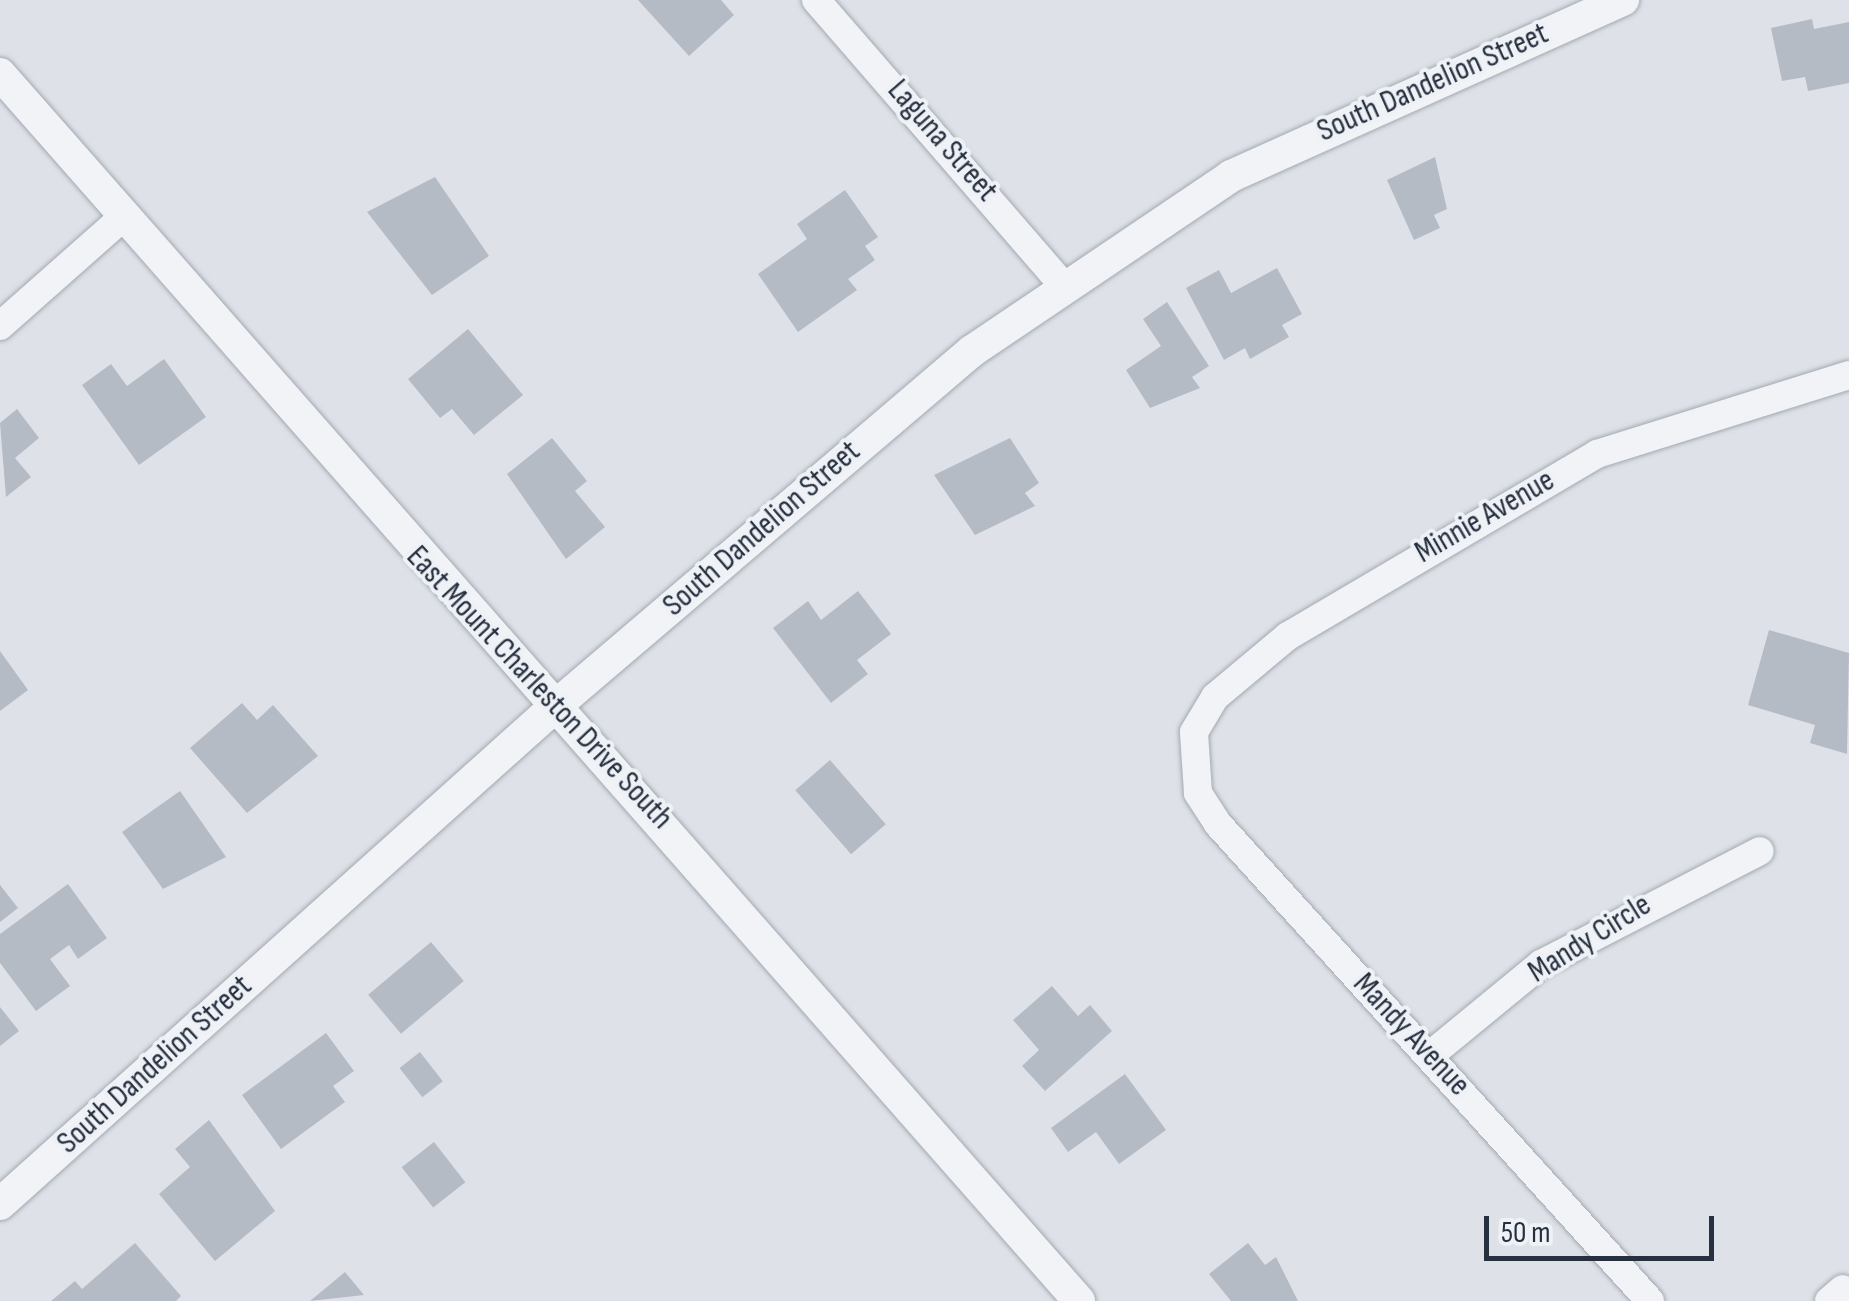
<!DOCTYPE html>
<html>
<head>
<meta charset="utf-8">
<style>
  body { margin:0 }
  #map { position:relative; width:1849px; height:1301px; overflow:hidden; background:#dee2e8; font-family:"Sofia Sans Condensed",sans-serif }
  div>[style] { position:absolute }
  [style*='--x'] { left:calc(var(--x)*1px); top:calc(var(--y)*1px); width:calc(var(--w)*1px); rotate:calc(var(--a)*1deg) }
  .building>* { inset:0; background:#b5bbc5; transform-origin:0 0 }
  .roads { filter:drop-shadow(0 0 2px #a3a9b2) drop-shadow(0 0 2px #a3a9b2) }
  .minor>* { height:28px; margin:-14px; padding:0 14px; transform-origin:14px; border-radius:14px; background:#f1f3f6 }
  .tertiary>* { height:32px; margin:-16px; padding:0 16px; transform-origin:16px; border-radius:16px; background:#f1f3f6 }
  span { translate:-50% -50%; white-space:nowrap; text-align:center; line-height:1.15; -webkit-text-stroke:8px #eef1f6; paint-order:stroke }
  .street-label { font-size:32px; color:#27303f }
  .scale { position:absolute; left:1484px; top:1216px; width:230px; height:45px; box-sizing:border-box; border:5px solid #27303f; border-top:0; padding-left:12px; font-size:30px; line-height:35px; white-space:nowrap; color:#27303f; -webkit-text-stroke:8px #eef1f6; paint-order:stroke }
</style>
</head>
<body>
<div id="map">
  <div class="building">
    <i style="clip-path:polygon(638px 0,721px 0,734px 15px,689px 56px)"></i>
    <i style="clip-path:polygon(1812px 19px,1814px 29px,1849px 22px,1849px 83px,1808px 91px,1805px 77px,1782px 81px,1771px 28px)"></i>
    <i style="clip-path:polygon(1435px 157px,1447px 209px,1434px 215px,1440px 228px,1414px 240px,1387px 180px)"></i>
    <i style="clip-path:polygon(435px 177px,489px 256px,432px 295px,367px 212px)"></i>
    <i style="clip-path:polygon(845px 190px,878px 237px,865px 246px,875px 260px,848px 279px,857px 290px,798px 332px,758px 274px,807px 239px,797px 224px)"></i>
    <i style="clip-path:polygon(1277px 268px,1302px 314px,1282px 325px,1289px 337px,1250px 359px,1245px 348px,1224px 360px,1186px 288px,1219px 270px,1231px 293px)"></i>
    <i style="clip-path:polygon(1167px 302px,1209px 366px,1192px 377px,1200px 388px,1150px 408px,1126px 370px,1161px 346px,1143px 319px)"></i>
    <i style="clip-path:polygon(468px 329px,523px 395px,474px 435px,452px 409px,440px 418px,408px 379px)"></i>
    <i style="clip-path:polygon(164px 359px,206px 417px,139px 465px,82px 385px,111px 364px,127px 386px)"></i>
    <i style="clip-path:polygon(17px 409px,39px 438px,15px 458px,31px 477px,6px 497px,0 423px)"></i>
    <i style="clip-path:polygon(552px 438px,587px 481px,575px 491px,605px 527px,566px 559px,507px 474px)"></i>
    <i style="clip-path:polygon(1010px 438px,1039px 483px,1025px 493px,1035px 506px,975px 535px,934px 475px)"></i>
    <i style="clip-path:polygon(858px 591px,891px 634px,857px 660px,868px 674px,831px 703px,773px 628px,808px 601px,821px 620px)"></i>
    <i style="clip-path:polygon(1769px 630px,1849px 653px,1847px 754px,1810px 743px,1815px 725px,1748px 705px)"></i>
    <i style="clip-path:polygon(0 651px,28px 690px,0 711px)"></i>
    <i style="clip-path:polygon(242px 703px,257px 720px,273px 705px,318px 756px,247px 813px,190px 748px)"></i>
    <i style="left:830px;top:760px;width:85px;height:46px;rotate:49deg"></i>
    <i style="clip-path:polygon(180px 791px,226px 857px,163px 889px,122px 832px)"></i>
    <i style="clip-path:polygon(68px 884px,107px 938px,78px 959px,69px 945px,50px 959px,70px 986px,36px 1011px,0 963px,0 934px)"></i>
    <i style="clip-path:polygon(0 885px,18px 908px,0 922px)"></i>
    <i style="left:431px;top:942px;width:51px;height:82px;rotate:50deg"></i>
    <i style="clip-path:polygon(1052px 986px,1078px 1016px,1090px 1005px,1112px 1031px,1045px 1091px,1022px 1066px,1039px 1050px,1013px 1020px)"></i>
    <i style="clip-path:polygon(0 1007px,19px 1031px,0 1046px)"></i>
    <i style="clip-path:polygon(326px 1033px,354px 1071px,333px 1086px,345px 1102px,281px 1149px,242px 1095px)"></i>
    <i style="left:420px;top:1052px;width:37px;height:26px;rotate:52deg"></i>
    <i style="clip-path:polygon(1125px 1074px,1166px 1130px,1119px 1164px,1096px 1132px,1068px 1152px,1051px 1128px)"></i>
    <i style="clip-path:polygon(209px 1120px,275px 1211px,215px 1261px,159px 1194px,190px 1167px,175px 1149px)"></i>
    <i style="left:434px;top:1142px;width:51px;height:41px;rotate:52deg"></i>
    <i style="clip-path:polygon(135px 1243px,181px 1296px,176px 1301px,51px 1301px,75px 1281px,82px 1289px)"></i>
    <i style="clip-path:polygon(1248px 1243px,1265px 1265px,1276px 1257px,1298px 1301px,1231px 1301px,1209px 1274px)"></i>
    <i style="clip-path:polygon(345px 1272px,364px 1295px,310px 1301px)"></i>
  </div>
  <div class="roads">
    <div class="minor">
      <i style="--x:816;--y:0;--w:377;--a:49.1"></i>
      <i style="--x:0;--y:326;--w:163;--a:-41.5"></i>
      <i style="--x:1434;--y:1052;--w:139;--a:-39.4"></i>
      <i style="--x:1541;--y:964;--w:246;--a:-27.3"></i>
      <i style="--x:1650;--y:1301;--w:644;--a:-132.17"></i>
      <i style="--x:1218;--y:824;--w:37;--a:-123"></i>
      <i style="--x:1198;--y:793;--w:61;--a:-93.8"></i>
      <i style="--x:1194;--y:732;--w:41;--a:-59"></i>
      <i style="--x:1215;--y:697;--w:95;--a:-39.9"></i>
      <i style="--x:1288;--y:636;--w:359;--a:-30.5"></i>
      <i style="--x:1597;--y:454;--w:264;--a:-17.4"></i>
      <i style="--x:1829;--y:1301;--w:18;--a:-41"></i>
    </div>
    <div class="tertiary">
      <i style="--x:0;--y:74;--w:1634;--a:48.67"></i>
      <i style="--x:0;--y:1204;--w:751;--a:-41.87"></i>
      <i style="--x:559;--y:703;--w:543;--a:-40.44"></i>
      <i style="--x:972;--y:351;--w:313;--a:-34"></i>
      <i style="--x:1231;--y:176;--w:430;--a:-24.2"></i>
    </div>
  </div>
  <div class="street-label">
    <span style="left:1433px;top:83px;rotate:-24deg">South Dandelion Street</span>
    <span style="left:942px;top:141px;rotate:49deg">Laguna Street</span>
    <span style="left:1485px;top:517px;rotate:-30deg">Minnie Avenue</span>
    <span style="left:762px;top:529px;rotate:-41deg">South Dandelion Street</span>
    <span style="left:539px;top:688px;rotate:47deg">East Mount Charleston Drive South</span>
    <span style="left:1590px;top:939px;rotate:-32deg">Mandy Circle</span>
    <span style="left:1411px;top:1035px;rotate:47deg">Mandy Avenue</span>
    <span style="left:155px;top:1065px;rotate:-42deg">South Dandelion Street</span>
  </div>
  <div class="scale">50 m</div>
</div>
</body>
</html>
